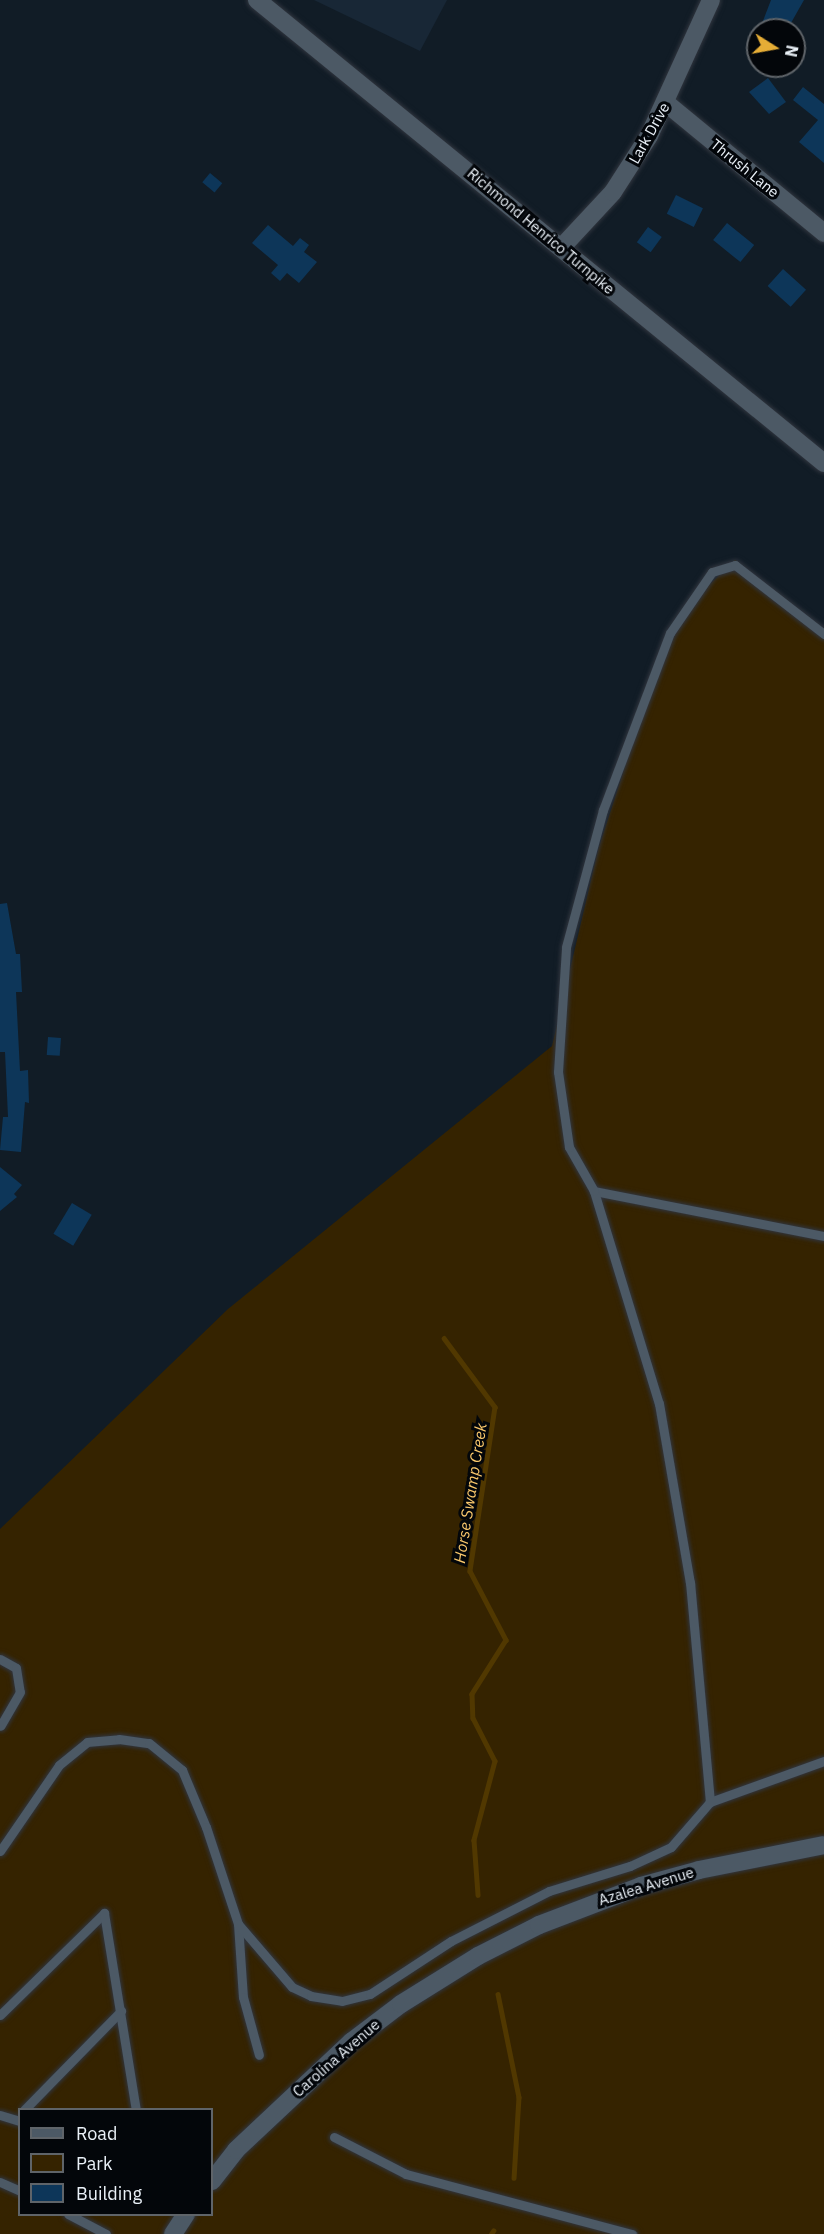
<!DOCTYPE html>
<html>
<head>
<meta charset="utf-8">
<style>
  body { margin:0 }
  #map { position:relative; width:824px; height:2234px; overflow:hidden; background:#111c26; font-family:"IBM Plex Sans",sans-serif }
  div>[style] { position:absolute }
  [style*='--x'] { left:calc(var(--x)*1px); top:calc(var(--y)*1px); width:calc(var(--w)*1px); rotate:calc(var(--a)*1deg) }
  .built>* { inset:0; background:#182736 }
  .green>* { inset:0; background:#352300 }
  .stream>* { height:4.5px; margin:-2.25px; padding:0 2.25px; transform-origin:2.25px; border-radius:2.25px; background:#513800 }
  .building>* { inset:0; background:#0d3659; transform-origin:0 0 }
  .roads { filter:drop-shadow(0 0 2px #30353e) drop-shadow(0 0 2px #30353e) }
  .lane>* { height:9px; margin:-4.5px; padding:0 4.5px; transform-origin:4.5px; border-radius:4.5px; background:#4c5965 }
  .street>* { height:18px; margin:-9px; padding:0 9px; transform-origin:9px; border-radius:9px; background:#4c5965 }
  .secondary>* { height:18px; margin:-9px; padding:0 9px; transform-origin:9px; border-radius:9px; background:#4c5965 }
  span { translate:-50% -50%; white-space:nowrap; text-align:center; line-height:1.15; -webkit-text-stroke:6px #03060a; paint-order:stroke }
  .street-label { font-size:15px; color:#eaf1f8 }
  .water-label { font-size:16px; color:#fac86c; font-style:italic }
  .legend { position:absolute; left:18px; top:2108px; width:195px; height:108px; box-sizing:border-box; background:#03060a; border:2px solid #5f6469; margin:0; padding:8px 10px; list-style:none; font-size:18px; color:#eaf1f8 }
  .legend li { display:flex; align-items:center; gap:12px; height:30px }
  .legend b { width:30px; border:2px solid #5f6469 }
  .north { position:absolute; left:746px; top:18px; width:60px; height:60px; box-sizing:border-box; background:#03060a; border:2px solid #5f6469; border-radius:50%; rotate:101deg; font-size:16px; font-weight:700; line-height:24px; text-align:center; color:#eaf1f8 }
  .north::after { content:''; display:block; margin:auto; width:21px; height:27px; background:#e6ad36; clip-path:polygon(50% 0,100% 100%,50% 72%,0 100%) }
</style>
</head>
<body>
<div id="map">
  <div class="built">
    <i style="clip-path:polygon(314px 0,447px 0,420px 51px)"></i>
  </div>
  <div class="green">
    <i style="clip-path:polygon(evenodd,735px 560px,824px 629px,824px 2234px,0 2234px,0 1529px,228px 1309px,552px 1046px,598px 850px,643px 711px,680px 613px,735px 560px,20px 2110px,212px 2110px,212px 2214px,20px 2214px,20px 2110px)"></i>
  </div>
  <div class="stream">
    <i style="--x:444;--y:1338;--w:86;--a:53.5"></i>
    <i style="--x:495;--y:1407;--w:166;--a:98.7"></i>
    <i style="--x:470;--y:1571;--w:78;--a:62.4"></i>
    <i style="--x:506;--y:1640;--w:64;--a:122.2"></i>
    <i style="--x:472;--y:1694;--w:24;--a:88"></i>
    <i style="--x:473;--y:1718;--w:48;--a:62.9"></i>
    <i style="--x:495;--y:1761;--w:82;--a:104.9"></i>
    <i style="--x:474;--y:1840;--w:55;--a:85.8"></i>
    <i style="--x:498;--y:1994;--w:105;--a:78.5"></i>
    <i style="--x:519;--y:2097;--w:81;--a:93.5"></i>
    <i style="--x:491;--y:2234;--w:4;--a:-56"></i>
  </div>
  <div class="building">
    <i style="clip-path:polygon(771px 0,804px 0,787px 30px,761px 26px)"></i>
    <i style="clip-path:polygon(768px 78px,786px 102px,769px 114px,749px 92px)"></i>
    <i style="clip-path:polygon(803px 87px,824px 104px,824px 163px,799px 142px,818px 120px,793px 100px)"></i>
    <i style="left:210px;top:173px;width:16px;height:12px;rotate:40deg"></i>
    <i style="left:676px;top:195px;width:30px;height:21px;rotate:26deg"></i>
    <i style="left:727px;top:223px;width:35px;height:22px;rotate:39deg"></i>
    <i style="clip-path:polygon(268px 225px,293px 246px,300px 238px,309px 245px,304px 252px,317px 262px,299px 283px,287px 273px,280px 281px,271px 273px,278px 265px,252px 243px)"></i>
    <i style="left:648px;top:227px;width:17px;height:19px;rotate:36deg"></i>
    <i style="left:783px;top:269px;width:31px;height:23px;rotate:42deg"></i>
    <i style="clip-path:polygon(7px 903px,16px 954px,20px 954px,22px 992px,16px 992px,20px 1071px,28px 1070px,29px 1103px,25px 1102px,21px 1152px,0 1150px,3px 1117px,8px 1117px,5px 1052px,0 1052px,0 904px)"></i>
    <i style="left:48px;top:1037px;width:13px;height:18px;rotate:4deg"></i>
    <i style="clip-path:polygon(0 1167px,22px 1185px,14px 1194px,17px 1197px,0 1211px)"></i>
    <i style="left:72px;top:1203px;width:23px;height:36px;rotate:31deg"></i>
  </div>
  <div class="roads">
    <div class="lane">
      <i style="--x:594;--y:1191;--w:234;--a:11.1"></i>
      <i style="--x:0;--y:1659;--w:18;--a:29"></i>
      <i style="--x:16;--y:1668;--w:24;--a:81"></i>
      <i style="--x:20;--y:1692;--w:39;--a:120"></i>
      <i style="--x:710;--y:1802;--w:220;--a:-95.2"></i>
      <i style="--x:690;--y:1583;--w:182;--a:-99.8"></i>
      <i style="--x:659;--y:1404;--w:223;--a:-107"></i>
      <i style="--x:594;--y:1191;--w:51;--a:-119.6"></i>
      <i style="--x:569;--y:1147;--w:76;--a:-98.3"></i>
      <i style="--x:558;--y:1072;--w:125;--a:-86.3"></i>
      <i style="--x:566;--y:947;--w:142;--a:-74.9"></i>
      <i style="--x:603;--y:810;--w:189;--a:-69.3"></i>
      <i style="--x:670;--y:633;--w:74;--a:-55.5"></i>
      <i style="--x:712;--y:572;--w:24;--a:-17"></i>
      <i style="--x:735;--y:565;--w:113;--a:37.8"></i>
      <i style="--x:0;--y:1851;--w:104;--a:-55.5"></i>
      <i style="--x:59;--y:1765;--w:36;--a:-39"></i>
      <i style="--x:87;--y:1742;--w:32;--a:-5"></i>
      <i style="--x:119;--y:1739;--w:30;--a:8"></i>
      <i style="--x:149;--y:1743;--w:43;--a:39.3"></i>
      <i style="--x:182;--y:1770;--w:62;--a:67.2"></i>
      <i style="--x:206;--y:1827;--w:102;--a:71.7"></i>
      <i style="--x:238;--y:1924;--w:73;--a:86.1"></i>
      <i style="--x:243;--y:1997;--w:60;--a:74.6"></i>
      <i style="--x:238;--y:1924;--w:83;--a:49.4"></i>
      <i style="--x:292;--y:1987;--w:21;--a:25"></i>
      <i style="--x:311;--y:1996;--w:31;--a:9"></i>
      <i style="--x:342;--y:2001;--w:29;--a:-14"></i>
      <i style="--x:370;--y:1994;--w:97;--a:-33.2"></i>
      <i style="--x:451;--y:1941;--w:110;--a:-27"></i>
      <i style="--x:549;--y:1891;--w:85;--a:-17.2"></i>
      <i style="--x:630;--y:1866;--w:45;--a:-24.9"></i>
      <i style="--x:671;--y:1847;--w:60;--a:-49.1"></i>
      <i style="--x:710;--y:1802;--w:121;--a:-19.8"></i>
      <i style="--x:0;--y:2015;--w:146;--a:-44.4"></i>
      <i style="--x:104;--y:1913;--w:200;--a:80.8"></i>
      <i style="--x:24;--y:2110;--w:139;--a:-45.6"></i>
      <i style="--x:0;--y:2115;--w:21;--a:17"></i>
      <i style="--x:334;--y:2137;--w:81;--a:27.2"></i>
      <i style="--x:406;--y:2174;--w:234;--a:14.9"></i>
      <i style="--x:0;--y:2182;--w:22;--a:24"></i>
      <i style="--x:68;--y:2214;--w:43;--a:27.8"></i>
    </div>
    <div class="street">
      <i style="--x:666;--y:103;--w:205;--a:39.4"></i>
      <i style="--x:561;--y:248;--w:76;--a:-47.1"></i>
      <i style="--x:613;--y:192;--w:67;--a:-57.3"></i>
      <i style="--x:649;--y:136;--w:149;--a:-65.5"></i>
    </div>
    <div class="secondary">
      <i style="--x:257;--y:0;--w:732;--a:39.23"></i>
      <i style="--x:212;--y:2181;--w:39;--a:-52"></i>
      <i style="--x:236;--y:2150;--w:158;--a:-43.2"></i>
      <i style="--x:351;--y:2042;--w:63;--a:-37.2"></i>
      <i style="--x:401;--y:2004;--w:91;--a:-31.9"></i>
      <i style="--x:478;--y:1956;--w:68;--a:-26.9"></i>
      <i style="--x:539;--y:1925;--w:109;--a:-20.9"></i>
      <i style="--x:641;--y:1886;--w:60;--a:-15.4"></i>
      <i style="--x:699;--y:1870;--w:127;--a:-11.3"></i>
      <i style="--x:173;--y:2234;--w:24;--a:-57"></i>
    </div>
  </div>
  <div class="street-label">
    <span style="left:649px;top:133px;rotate:-61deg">Lark Drive</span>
    <span style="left:745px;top:168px;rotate:39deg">Thrush Lane</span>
    <span style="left:541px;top:231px;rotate:40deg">Richmond Henrico Turnpike</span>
    <span style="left:646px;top:1886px;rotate:-17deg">Azalea Avenue</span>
    <span style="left:336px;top:2058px;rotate:-41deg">Carolina Avenue</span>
  </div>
  <div class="water-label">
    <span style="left:470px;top:1493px;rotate:-81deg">Horse Swamp Creek</span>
  </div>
  <ul class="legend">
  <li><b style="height:8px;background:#4c5965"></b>Road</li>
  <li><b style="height:16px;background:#352300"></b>Park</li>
  <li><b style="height:16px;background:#0d3659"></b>Building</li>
  </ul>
  <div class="north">N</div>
</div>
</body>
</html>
